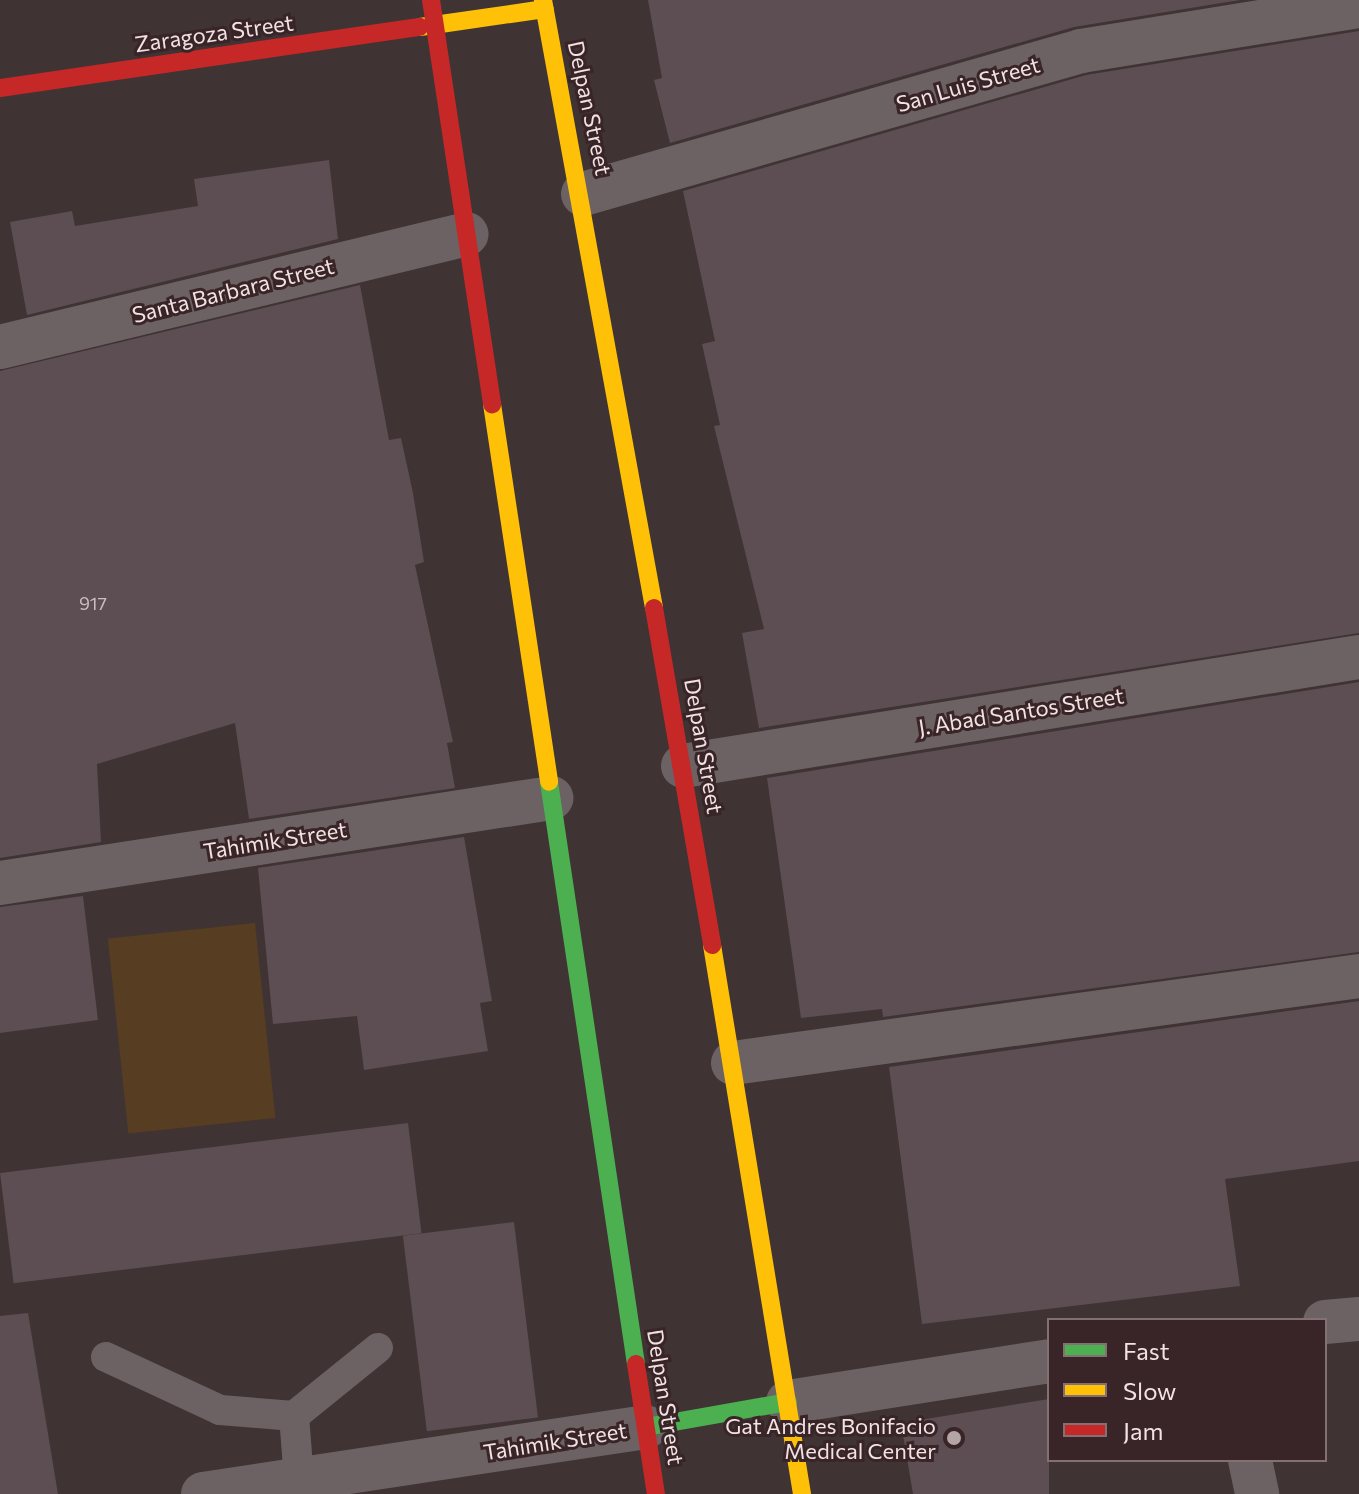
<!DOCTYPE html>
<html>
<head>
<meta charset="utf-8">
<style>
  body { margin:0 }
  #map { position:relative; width:1359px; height:1494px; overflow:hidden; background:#3f3334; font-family:Commissioner,sans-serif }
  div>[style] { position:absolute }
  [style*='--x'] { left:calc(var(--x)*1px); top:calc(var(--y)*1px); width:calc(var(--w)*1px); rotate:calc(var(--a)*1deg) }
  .green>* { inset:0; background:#573d21; transform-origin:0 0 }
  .building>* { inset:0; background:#5c4e53; transform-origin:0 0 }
  .lane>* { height:30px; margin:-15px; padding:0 15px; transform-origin:15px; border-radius:15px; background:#6c6264 }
  .street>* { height:44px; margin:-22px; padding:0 22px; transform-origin:22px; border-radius:22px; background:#6c6264 }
  .fast>* { height:18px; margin:-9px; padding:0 9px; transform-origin:9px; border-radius:9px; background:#4caf50 }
  .slow>* { height:18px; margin:-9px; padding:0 9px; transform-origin:9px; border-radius:9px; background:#ffc107 }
  .jam>* { height:18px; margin:-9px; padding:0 9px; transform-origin:9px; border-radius:9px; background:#c62828 }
  .dots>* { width:22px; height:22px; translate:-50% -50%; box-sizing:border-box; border:4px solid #392427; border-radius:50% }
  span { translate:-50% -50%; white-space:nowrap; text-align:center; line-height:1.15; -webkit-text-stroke:6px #392427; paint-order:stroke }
  .number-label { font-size:18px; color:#ccbdc0 }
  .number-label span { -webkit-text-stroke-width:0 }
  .street-label { font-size:22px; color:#f1e2e4 }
  .poi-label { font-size:22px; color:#f1e2e4 }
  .right { translate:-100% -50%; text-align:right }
  .legend { position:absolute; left:1047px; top:1318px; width:280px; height:144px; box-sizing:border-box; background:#392427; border:2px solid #837073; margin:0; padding:10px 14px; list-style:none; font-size:24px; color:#f1e2e4 }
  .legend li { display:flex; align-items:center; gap:16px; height:40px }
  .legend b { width:40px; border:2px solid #837073 }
</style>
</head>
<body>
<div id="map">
  <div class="green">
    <i style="left:255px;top:923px;width:196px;height:148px;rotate:84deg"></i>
  </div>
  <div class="building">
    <i style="clip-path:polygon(648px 0,1240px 0,1074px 27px,670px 143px,654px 80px,662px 78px)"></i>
    <i style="clip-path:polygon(1359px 31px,1359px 633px,759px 728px,742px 633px,764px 629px,714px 426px,720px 425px,702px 344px,715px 341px,683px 191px,1086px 75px)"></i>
    <i style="clip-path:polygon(329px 160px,338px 239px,27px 315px,10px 222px,72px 211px,75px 226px,198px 206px,194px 179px)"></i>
    <i style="clip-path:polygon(360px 285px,389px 440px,401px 438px,413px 493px,424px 562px,415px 565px,453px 742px,447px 743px,455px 788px,249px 819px,235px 723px,97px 764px,101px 842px,0 858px,0 371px)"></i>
    <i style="clip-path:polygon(1359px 682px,1359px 952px,883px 1017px,882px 1009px,801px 1018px,767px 778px)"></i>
    <i style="clip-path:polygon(464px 837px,492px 1001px,480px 1003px,488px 1051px,364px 1070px,357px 1016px,273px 1024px,258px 868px)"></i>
    <i style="clip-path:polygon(83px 896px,98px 1020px,0 1033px,0 907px)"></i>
    <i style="clip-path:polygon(1359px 1001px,1359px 1161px,1225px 1179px,1240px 1286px,922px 1324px,889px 1067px)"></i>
    <i style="left:408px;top:1123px;width:111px;height:411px;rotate:83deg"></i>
    <i style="left:514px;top:1222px;width:197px;height:112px;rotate:83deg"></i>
    <i style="clip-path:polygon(28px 1313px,58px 1494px,0 1494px,0 1316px)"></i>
    <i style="clip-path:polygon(1049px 1399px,1049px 1494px,913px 1494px,901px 1423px)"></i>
  </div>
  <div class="lane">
    <i style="--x:106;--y:1357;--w:126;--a:24.9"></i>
    <i style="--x:220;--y:1410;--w:74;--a:4.6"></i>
    <i style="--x:294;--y:1416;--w:63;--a:85.5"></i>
    <i style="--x:294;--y:1416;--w:108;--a:-39"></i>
  </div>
  <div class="street">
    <i style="--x:583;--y:194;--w:518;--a:-16.02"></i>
    <i style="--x:1081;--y:51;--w:282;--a:-9.2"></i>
    <i style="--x:0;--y:347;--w:480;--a:-13.6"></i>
    <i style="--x:683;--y:766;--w:685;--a:-9.16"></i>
    <i style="--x:0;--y:883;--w:558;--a:-8.77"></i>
    <i style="--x:733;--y:1063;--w:632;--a:-7.91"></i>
    <i style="--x:1325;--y:1322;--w:34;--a:-5"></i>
    <i style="--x:788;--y:1402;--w:264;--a:-8.9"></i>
    <i style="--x:1250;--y:1460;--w:35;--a:78"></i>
    <i style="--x:203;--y:1494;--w:448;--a:-8.6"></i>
  </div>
  <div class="fast">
    <i style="--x:549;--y:782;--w:588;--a:81.5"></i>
    <i style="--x:646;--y:1427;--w:144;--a:-10"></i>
  </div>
  <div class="slow">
    <i style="--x:543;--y:0;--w:618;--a:79.65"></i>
    <i style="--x:420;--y:27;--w:126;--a:-8.2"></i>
    <i style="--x:492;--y:404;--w:382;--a:81.4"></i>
    <i style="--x:712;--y:945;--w:556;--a:80.69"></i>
  </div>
  <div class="jam">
    <i style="--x:431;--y:0;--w:409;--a:81.4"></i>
    <i style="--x:0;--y:88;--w:424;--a:-8.3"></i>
    <i style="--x:654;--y:608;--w:342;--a:80.2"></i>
    <i style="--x:636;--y:1364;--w:132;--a:81.3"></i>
  </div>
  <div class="dots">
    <i style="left:954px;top:1438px;background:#b3a5a6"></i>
  </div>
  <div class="number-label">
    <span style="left:93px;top:603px">917</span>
  </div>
  <div class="street-label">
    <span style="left:214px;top:33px;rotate:-8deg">Zaragoza Street</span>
    <span style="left:968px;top:84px;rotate:-16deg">San Luis Street</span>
    <span style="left:590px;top:108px;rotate:78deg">Delpan Street</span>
    <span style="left:233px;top:290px;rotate:-14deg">Santa Barbara Street</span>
    <span style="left:1021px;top:711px;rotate:-9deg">J. Abad Santos Street</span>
    <span style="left:704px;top:746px;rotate:80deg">Delpan Street</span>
    <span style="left:275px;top:840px;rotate:-9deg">Tahimik Street</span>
    <span style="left:666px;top:1397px;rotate:81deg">Delpan Street</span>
    <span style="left:555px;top:1441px;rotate:-9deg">Tahimik Street</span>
  </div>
  <div class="poi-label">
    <span class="right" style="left:936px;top:1438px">Gat Andres Bonifacio<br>Medical Center</span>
  </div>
  <ul class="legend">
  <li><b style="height:10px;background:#4caf50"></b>Fast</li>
  <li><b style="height:10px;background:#ffc107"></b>Slow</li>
  <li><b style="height:10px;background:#c62828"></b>Jam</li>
  </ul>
</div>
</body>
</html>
